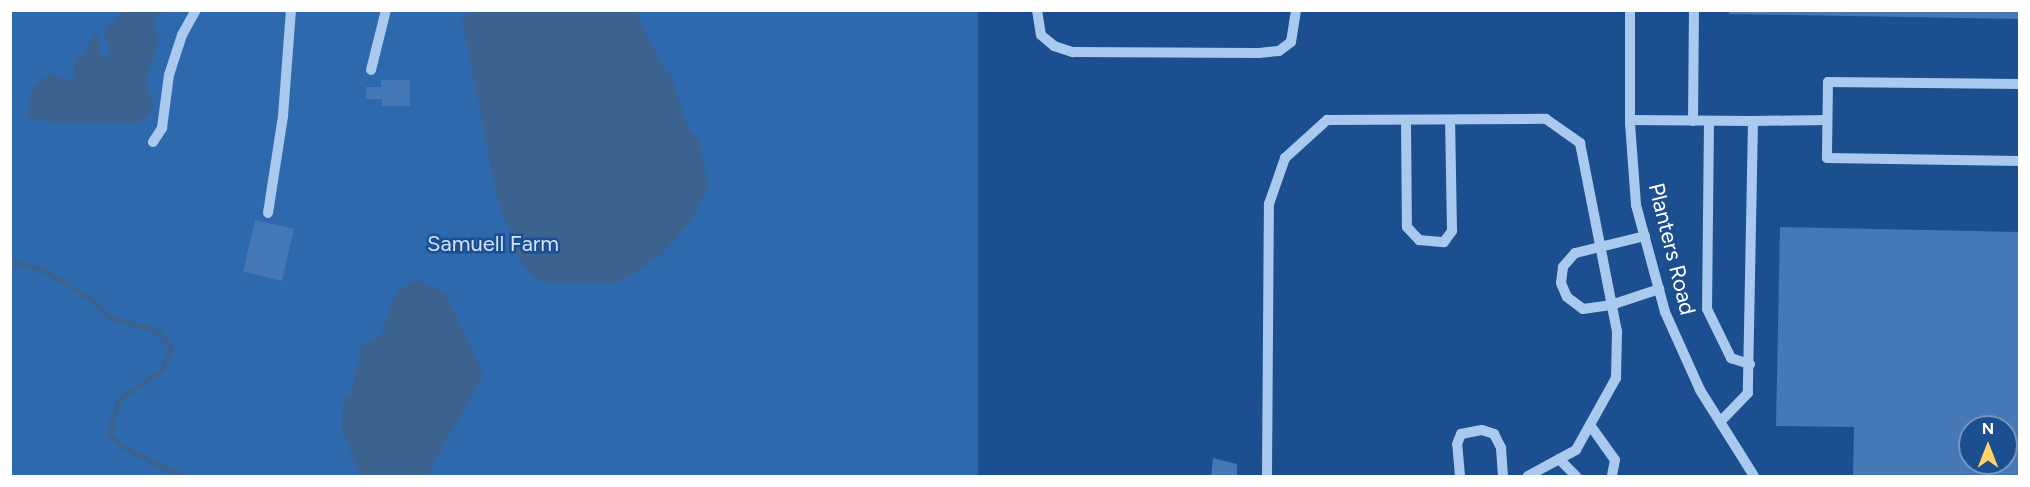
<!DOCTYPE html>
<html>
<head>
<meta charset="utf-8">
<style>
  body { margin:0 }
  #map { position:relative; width:2030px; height:487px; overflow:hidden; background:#1b4f8f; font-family:Figtree,sans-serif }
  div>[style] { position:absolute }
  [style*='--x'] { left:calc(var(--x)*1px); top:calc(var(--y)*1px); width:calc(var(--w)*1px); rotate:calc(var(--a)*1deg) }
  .green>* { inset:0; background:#2e69ad; transform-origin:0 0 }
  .water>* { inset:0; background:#3c6290 }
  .stream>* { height:4.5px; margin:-2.25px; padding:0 2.25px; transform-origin:2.25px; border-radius:2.25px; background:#3c6290 }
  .building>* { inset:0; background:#4478b7; transform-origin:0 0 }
  .minor>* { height:10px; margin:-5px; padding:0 5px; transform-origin:5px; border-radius:5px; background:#a9c9ee }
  span { translate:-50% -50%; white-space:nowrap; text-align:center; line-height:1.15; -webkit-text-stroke:5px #1b4f8f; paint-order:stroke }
  .park-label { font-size:22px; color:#cfe3fa }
  .street-label { font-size:22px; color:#fff }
  .frame { position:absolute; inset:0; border:12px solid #fff; pointer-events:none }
  .north { position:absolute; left:1958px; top:415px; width:60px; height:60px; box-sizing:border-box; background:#1b4f8f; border:2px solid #7695bc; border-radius:50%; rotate:0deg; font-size:16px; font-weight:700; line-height:24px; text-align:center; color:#fff }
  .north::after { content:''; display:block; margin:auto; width:21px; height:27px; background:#ffd166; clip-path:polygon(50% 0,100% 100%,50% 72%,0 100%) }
</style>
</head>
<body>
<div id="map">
  <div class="green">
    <i style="left:10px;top:11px;width:968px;height:465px"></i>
  </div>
  <div class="water">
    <i style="clip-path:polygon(473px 10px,636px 11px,658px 60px,672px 78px,688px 128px,699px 140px,708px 186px,691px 221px,661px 254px,632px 275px,613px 284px,553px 284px,538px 280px,521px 263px,497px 197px,462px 18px)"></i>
    <i style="clip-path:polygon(123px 11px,170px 11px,153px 17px,159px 40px,146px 81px,153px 105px,149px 116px,136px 123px,58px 123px,27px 117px,33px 86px,51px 73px,68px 81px,74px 78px,75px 61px,95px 38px,92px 29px,100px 37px,99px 54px,111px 57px,103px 31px)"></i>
    <i style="clip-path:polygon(416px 280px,446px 293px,483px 374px,427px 476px,360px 476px,342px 429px,343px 399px,351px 395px,361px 347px,382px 334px,396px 292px)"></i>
  </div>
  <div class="stream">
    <i style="--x:10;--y:261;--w:32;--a:14"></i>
    <i style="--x:41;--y:269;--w:61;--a:30.8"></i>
    <i style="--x:93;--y:300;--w:24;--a:45"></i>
    <i style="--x:110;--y:317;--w:50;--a:16.3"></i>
    <i style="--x:158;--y:331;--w:21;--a:49"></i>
    <i style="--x:172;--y:347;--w:25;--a:113"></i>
    <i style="--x:162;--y:370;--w:54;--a:144.8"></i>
    <i style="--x:118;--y:401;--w:33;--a:104"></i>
    <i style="--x:110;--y:433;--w:22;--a:43"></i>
    <i style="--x:126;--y:448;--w:64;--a:26.2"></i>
  </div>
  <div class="building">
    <i style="clip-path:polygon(1729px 10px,2020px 10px,2020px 19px,1729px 14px)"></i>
    <i style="clip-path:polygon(381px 80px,410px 80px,410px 106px,382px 106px,382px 99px,366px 99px,366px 87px,381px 87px)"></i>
    <i style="left:255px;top:220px;width:40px;height:53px;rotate:13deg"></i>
    <i style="clip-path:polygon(evenodd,1780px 227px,2020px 232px,2020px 476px,1853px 476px,1854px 427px,1776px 426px,1780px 227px,1970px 427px,2006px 427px,2006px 463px,1970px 463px,1970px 427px)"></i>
    <i style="clip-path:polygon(1213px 458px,1237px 464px,1237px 476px,1211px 476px)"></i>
  </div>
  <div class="minor">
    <i style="--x:1037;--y:10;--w:25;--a:81"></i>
    <i style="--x:1041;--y:35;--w:17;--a:40"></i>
    <i style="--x:1054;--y:46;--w:20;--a:18"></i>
    <i style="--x:1073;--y:52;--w:186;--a:0.3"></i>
    <i style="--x:1259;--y:53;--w:20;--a:-6"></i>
    <i style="--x:1279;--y:51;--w:15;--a:-37"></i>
    <i style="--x:1291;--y:42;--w:32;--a:-81"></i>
    <i style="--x:1630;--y:10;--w:113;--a:90"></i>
    <i style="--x:1630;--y:123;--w:82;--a:85.8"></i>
    <i style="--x:1636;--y:205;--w:111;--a:74.8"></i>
    <i style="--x:1665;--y:312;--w:85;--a:65.8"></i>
    <i style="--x:1700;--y:390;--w:102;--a:57.9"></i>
    <i style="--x:371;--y:70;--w:62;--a:-76"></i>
    <i style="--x:2020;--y:84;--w:192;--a:-179.4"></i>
    <i style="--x:1828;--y:82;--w:76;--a:90.8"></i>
    <i style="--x:1827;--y:158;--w:193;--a:0.9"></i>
    <i style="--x:1406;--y:120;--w:107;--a:89.5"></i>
    <i style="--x:1407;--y:227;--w:18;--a:47"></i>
    <i style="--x:1419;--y:240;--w:25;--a:5"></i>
    <i style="--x:1444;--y:242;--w:14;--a:-54"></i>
    <i style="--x:1452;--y:231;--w:111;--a:-91"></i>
    <i style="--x:1630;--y:120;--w:123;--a:0.5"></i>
    <i style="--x:1753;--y:121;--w:272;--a:91.1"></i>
    <i style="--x:1748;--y:393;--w:40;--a:134"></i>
    <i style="--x:1693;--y:121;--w:111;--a:-89.5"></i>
    <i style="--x:1709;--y:121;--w:188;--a:90.6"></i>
    <i style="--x:1707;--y:309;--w:55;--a:63.9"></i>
    <i style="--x:1731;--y:358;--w:20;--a:18"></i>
    <i style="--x:1753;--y:121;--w:74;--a:-0.8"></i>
    <i style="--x:153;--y:142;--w:17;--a:-57"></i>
    <i style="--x:162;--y:128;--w:53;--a:-82.5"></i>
    <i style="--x:169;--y:75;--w:42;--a:-72"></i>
    <i style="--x:182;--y:35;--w:29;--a:-61"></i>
    <i style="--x:268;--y:213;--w:98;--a:-81.2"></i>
    <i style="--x:283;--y:116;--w:106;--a:-85.7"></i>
    <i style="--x:1645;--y:236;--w:72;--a:166.3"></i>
    <i style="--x:1575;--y:253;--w:18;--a:131"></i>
    <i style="--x:1563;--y:267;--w:16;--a:97"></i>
    <i style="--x:1561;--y:283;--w:15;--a:67"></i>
    <i style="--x:1567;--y:297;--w:20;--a:37"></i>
    <i style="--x:1583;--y:309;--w:28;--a:-8"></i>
    <i style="--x:1611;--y:305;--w:51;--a:-18.4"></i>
    <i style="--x:1590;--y:425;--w:43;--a:54.5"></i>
    <i style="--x:1615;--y:460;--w:16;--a:101"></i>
    <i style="--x:1559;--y:459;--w:24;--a:45"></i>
    <i style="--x:1267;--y:476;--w:272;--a:-89.6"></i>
    <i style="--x:1269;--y:204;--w:49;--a:-70.8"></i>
    <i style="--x:1285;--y:158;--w:57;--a:-42.1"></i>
    <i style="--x:1327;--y:120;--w:219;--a:-0.3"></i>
    <i style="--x:1546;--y:119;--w:42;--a:35.2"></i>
    <i style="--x:1580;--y:143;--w:192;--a:78.9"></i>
    <i style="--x:1617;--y:331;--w:47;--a:91.2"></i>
    <i style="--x:1616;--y:378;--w:82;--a:119.1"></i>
    <i style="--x:1576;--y:450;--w:55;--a:151.6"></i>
    <i style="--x:1460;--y:476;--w:32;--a:-95"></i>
    <i style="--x:1457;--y:444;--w:11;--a:-68"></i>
    <i style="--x:1461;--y:434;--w:21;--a:-11"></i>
    <i style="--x:1482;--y:430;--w:13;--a:18"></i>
    <i style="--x:1494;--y:434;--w:16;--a:63"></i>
    <i style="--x:1501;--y:448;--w:28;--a:86"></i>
  </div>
  <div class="park-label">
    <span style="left:493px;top:244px">Samuell Farm</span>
  </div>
  <div class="street-label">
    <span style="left:1672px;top:249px;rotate:76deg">Planters Road</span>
  </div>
  <div class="frame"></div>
  <div class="north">N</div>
</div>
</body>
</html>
